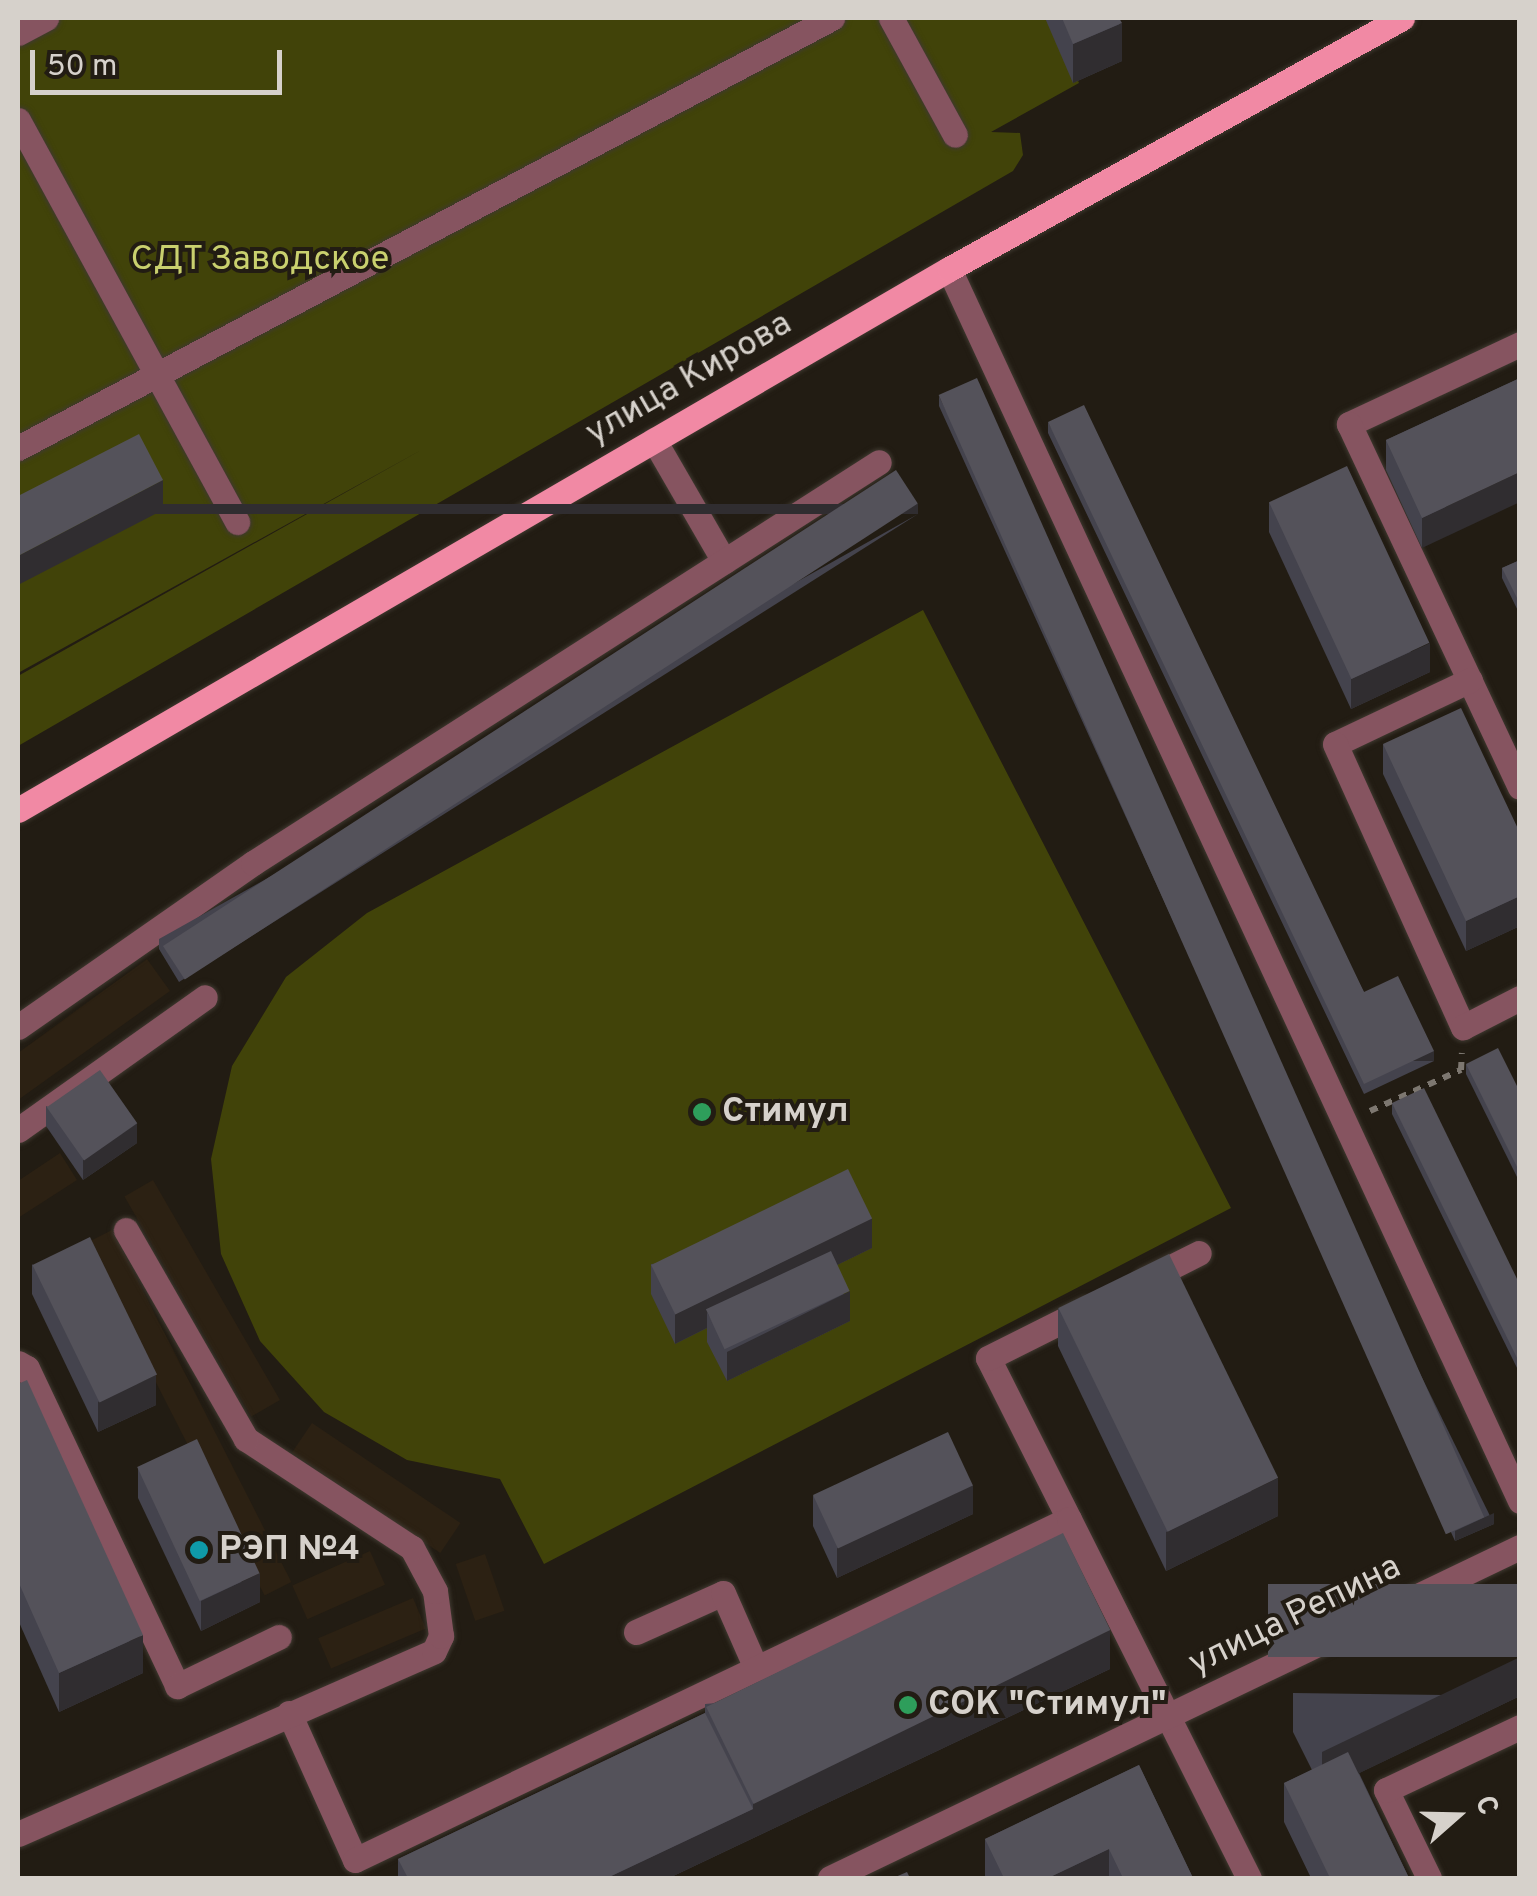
<!DOCTYPE html>
<html>
<head>
<meta charset="utf-8">
<style>
  body { margin:0 }
  #map { position:relative; width:1537px; height:1896px; overflow:hidden; background:#221c13; font-family:Overpass,sans-serif }
  div>[style] { position:absolute }
  [style*='--x'] { left:calc(var(--x)*1px); top:calc(var(--y)*1px); width:calc(var(--w)*1px); rotate:calc(var(--a)*1deg) }
  .built>* { inset:0; background:#2c2113; transform-origin:0 0 }
  .green>* { inset:0; background:#414309 }
  .path>* { height:6px; margin-top:-3px; transform-origin:0; background:repeating-linear-gradient(90deg,#7d7770 0 8px,transparent 0 16px) }
  .roads { filter:drop-shadow(0 0 2px #3f3930) drop-shadow(0 0 2px #3f3930) }
  .minor>* { height:25px; margin:-12.5px; padding:0 12.5px; transform-origin:12.5px; border-radius:12.5px; background:#865460 }
  .major>* { height:25px; margin:-12.5px; padding:0 12.5px; transform-origin:12.5px; border-radius:12.5px; background:#f189a4 }
  .wall>* { inset:0; background:#44434d }
  .shaded-wall>* { inset:0; background:#302d30; transform-origin:0 0 }
  .building>* { inset:0; background:#54525a; transform-origin:0 0 }
  .dots>* { width:28px; height:28px; translate:-50% -50%; box-sizing:border-box; border:5px solid #221c13; border-radius:50% }
  span { translate:-50% -50%; white-space:nowrap; text-align:center; line-height:1.15; -webkit-text-stroke:8px #221c13; paint-order:stroke }
  .park-label { font-size:35px; color:#c9d06e }
  .street-label { font-size:35px; color:#d6d1cb }
  .poi-label { font-size:35px; color:#d6d1cb; font-weight:700 }
  .left { translate:0 -50%; text-align:left }
  .frame { position:absolute; inset:0; border:20px solid #d6d1cb; pointer-events:none }
  .north { position:absolute; left:1407px; top:1766px; width:100px; height:100px; -webkit-text-stroke:8px #221c13; paint-order:stroke; rotate:70deg; font-size:28px; font-weight:700; line-height:40px; text-align:center; color:#d6d1cb }
  .north::after { content:''; display:block; margin:auto; width:35px; height:45px; background:#d6d1cb; clip-path:polygon(50% 0,100% 100%,50% 72%,0 100%) }
  .scale { position:absolute; left:30px; top:50px; width:252px; height:45px; box-sizing:border-box; border:5px solid #d6d1cb; border-top:0; padding-left:12px; font-size:30px; line-height:35px; white-space:nowrap; color:#d6d1cb; -webkit-text-stroke:8px #221c13; paint-order:stroke }
</style>
</head>
<body>
<div id="map">
  <div class="built">
    <i style="clip-path:polygon(147px 959px,170px 991px,18px 1100px,18px 1053px)"></i>
    <i style="clip-path:polygon(60px 1153px,77px 1180px,18px 1218px,18px 1181px)"></i>
    <i style="left:153px;top:1180px;width:254px;height:33px;rotate:60deg"></i>
    <i style="left:112px;top:1230px;width:395px;height:30px;rotate:63deg"></i>
    <i style="left:312px;top:1423px;width:179px;height:36px;rotate:34deg"></i>
    <i style="left:370px;top:1551px;width:37px;height:85px;rotate:66deg"></i>
    <i style="left:485px;top:1554px;width:60px;height:31px;rotate:71deg"></i>
    <i style="left:413px;top:1598px;width:33px;height:103px;rotate:67deg"></i>
  </div>
  <div class="green">
    <i style="clip-path:polygon(18px 18px,1051px 18px,1079px 83px,991px 132px,1020px 133px,1023px 155px,1013px 171px,18px 746px,18px 676px,423px 449px,18px 673px)"></i>
    <i style="clip-path:polygon(923px 610px,1231px 1208px,544px 1564px,500px 1479px,407px 1460px,324px 1412px,260px 1341px,221px 1254px,211px 1159px,232px 1066px,286px 977px,367px 913px)"></i>
  </div>
  <div class="path">
    <i style="--x:1370;--y:1111;--w:100;--a:-24.3"></i>
    <i style="--x:1461;--y:1070;--w:17;--a:-87"></i>
  </div>
  <div class="roads">
    <div class="minor">
      <i style="--x:891;--y:18;--w:133;--a:61.3"></i>
      <i style="--x:18;--y:33;--w:32;--a:-28"></i>
      <i style="--x:18;--y:120;--w:458;--a:61.4"></i>
      <i style="--x:949;--y:269;--w:1358;--a:65.13"></i>
      <i style="--x:1520;--y:344;--w:189;--a:154.9"></i>
      <i style="--x:1349;--y:424;--w:401;--a:64.8"></i>
      <i style="--x:654;--y:440;--w:140;--a:60"></i>
      <i style="--x:18;--y:448;--w:921;--a:-27.85"></i>
      <i style="--x:1470;--y:680;--w:149;--a:154.6"></i>
      <i style="--x:1335;--y:744;--w:311;--a:65.7"></i>
      <i style="--x:1463;--y:1027;--w:64;--a:-27"></i>
      <i style="--x:18;--y:1027;--w:287;--a:-34.9"></i>
      <i style="--x:253;--y:863;--w:743;--a:-32.64"></i>
      <i style="--x:18;--y:1130;--w:229;--a:-35.4"></i>
      <i style="--x:1145;--y:1280;--w:60;--a:-26.6"></i>
      <i style="--x:18;--y:1363;--w:10;--a:29"></i>
      <i style="--x:27;--y:1368;--w:352;--a:64.7"></i>
      <i style="--x:177;--y:1686;--w:113;--a:-25.7"></i>
      <i style="--x:1069;--y:1519;--w:180;--a:-116.7"></i>
      <i style="--x:988;--y:1358;--w:110;--a:-26.6"></i>
      <i style="--x:636;--y:1632;--w:95;--a:-24.1"></i>
      <i style="--x:723;--y:1593;--w:82;--a:66.3"></i>
      <i style="--x:289;--y:1713;--w:161;--a:65.8"></i>
      <i style="--x:355;--y:1860;--w:791;--a:-25.53"></i>
      <i style="--x:1069;--y:1519;--w:402;--a:63.4"></i>
      <i style="--x:18;--y:1834;--w:454;--a:-23.7"></i>
      <i style="--x:434;--y:1651;--w:17;--a:-65"></i>
      <i style="--x:441;--y:1636;--w:45;--a:-97.6"></i>
      <i style="--x:435;--y:1591;--w:49;--a:-118.1"></i>
      <i style="--x:412;--y:1548;--w:199;--a:-146.7"></i>
      <i style="--x:246;--y:1439;--w:241;--a:-119.9"></i>
      <i style="--x:830;--y:1878;--w:765;--a:-25.63"></i>
      <i style="--x:1429;--y:1878;--w:98;--a:-116"></i>
      <i style="--x:1386;--y:1790;--w:148;--a:-25.2"></i>
    </div>
    <div class="major">
      <i style="--x:18;--y:810;--w:1077;--a:-30.16"></i>
      <i style="--x:949;--y:269;--w:518;--a:-28.99"></i>
    </div>
  </div>
  <div class="wall">
    <i style="clip-path:polygon(1045px 18px,1119px 18px,1122px 61px,1073px 83px)"></i>
    <i style="clip-path:polygon(1520px 378px,1422px 548px,1386px 470px,1386px 440px)"></i>
    <i style="clip-path:polygon(939px 396px,1494px 1524px,1455px 1541px,939px 406px)"></i>
    <i style="clip-path:polygon(1048px 422px,1364px 992px,1434px 1061px,1364px 1094px,1048px 433px)"></i>
    <i style="clip-path:polygon(1269px 502px,1430px 672px,1351px 709px,1269px 532px)"></i>
    <i style="clip-path:polygon(918px 514px,179px 982px,159px 949px,159px 939px)"></i>
    <i style="clip-path:polygon(1520px 560px,1520px 615px,1502px 578px,1502px 568px)"></i>
    <i style="clip-path:polygon(1383px 744px,1520px 833px,1520px 926px,1466px 951px,1383px 774px)"></i>
    <i style="clip-path:polygon(1466px 1064px,1520px 1092px,1520px 1183px,1466px 1074px)"></i>
    <i style="clip-path:polygon(1392px 1103px,1520px 1285px,1520px 1374px,1392px 1114px)"></i>
    <i style="clip-path:polygon(46px 1106px,137px 1143px,83px 1180px,46px 1126px)"></i>
    <i style="clip-path:polygon(872px 1248px,837px 1265px,850px 1321px,727px 1381px,707px 1342px,707px 1328px,675px 1344px,651px 1294px,651px 1264px)"></i>
    <i style="clip-path:polygon(32px 1264px,156px 1405px,98px 1432px,32px 1294px)"></i>
    <i style="clip-path:polygon(1058px 1308px,1278px 1516px,1166px 1571px,1058px 1346px)"></i>
    <i style="clip-path:polygon(18px 1384px,143px 1673px,59px 1712px,18px 1620px)"></i>
    <i style="clip-path:polygon(138px 1468px,260px 1602px,201px 1631px,138px 1498px)"></i>
    <i style="clip-path:polygon(813px 1496px,973px 1514px,837px 1578px,813px 1526px)"></i>
    <i style="clip-path:polygon(1110px 1669px,669px 1878px,398px 1878px,398px 1859px,705px 1713px,705px 1704px)"></i>
    <i style="clip-path:polygon(1293px 1693px,1520px 1696px,1359px 1773px,1409px 1878px,1311px 1878px,1284px 1822px,1284px 1783px,1312px 1770px,1293px 1732px)"></i>
    <i style="clip-path:polygon(1139px 1765px,1193px 1878px,985px 1878px,985px 1839px)"></i>
  </div>
  <div class="shaded-wall">
    <i style="clip-path:polygon(1122px 23px,1122px 61px,1073px 83px,1073px 44px)"></i>
    <i style="clip-path:polygon(1520px 472px,1520px 502px,1422px 548px,1422px 518px)"></i>
    <i style="clip-path:polygon(163px 480px,163px 510px,18px 585px,18px 556px)"></i>
    <i style="left:918px;top:504px;width:10px;height:875px;rotate:90deg"></i>
    <i style="clip-path:polygon(1430px 643px,1430px 672px,1351px 709px,1351px 679px)"></i>
    <i style="clip-path:polygon(1520px 896px,1520px 926px,1466px 951px,1466px 921px)"></i>
    <i style="left:1434px;top:1051px;width:10px;height:77px;rotate:90deg"></i>
    <i style="clip-path:polygon(137px 1123px,137px 1143px,83px 1180px,83px 1160px)"></i>
    <i style="clip-path:polygon(872px 1218px,872px 1248px,714px 1325px,707px 1312px,707px 1328px,675px 1344px,675px 1314px)"></i>
    <i style="clip-path:polygon(850px 1291px,850px 1321px,727px 1381px,727px 1352px)"></i>
    <i style="clip-path:polygon(156px 1375px,156px 1405px,98px 1432px,98px 1402px)"></i>
    <i style="clip-path:polygon(1278px 1478px,1278px 1516px,1166px 1571px,1166px 1532px)"></i>
    <i style="clip-path:polygon(973px 1485px,973px 1514px,837px 1578px,837px 1548px)"></i>
    <i style="clip-path:polygon(1494px 1513px,1494px 1524px,1455px 1541px,1455px 1531px)"></i>
    <i style="clip-path:polygon(260px 1573px,260px 1602px,201px 1631px,201px 1601px)"></i>
    <i style="clip-path:polygon(1110px 1630px,1110px 1669px,669px 1878px,607px 1878px,753px 1809px,753px 1800px)"></i>
    <i style="clip-path:polygon(143px 1635px,143px 1673px,59px 1712px,59px 1673px)"></i>
    <i style="clip-path:polygon(1520px 1657px,1520px 1696px,1322px 1791px,1322px 1752px)"></i>
    <i style="clip-path:polygon(1109px 1849px,1109px 1878px,1048px 1878px)"></i>
  </div>
  <div class="building">
    <i style="clip-path:polygon(1062px 18px,1119px 18px,1122px 23px,1073px 44px)"></i>
    <i style="left:977px;top:378px;width:1247px;height:42px;rotate:66deg"></i>
    <i style="clip-path:polygon(1520px 378px,1520px 472px,1422px 518px,1386px 440px)"></i>
    <i style="clip-path:polygon(1084px 405px,1364px 992px,1398px 976px,1434px 1051px,1364px 1084px,1048px 422px)"></i>
    <i style="clip-path:polygon(139px 434px,163px 480px,18px 556px,18px 496px)"></i>
    <i style="left:1347px;top:466px;width:195px;height:86px;rotate:65deg"></i>
    <i style="left:896px;top:470px;width:40px;height:874px;rotate:57deg"></i>
    <i style="clip-path:polygon(1520px 560px,1520px 604px,1502px 568px)"></i>
    <i style="clip-path:polygon(1461px 708px,1520px 833px,1520px 896px,1466px 921px,1383px 744px)"></i>
    <i style="clip-path:polygon(1498px 1048px,1520px 1092px,1520px 1173px,1466px 1064px)"></i>
    <i style="left:100px;top:1070px;width:65px;height:65px;rotate:55deg"></i>
    <i style="clip-path:polygon(1424px 1088px,1520px 1285px,1520px 1364px,1392px 1103px)"></i>
    <i style="left:848px;top:1169px;width:55px;height:219px;rotate:64deg"></i>
    <i style="left:90px;top:1237px;width:153px;height:64px;rotate:64deg"></i>
    <i style="left:831px;top:1251px;width:44px;height:138px;rotate:65deg"></i>
    <i style="left:1169px;top:1254px;width:249px;height:123px;rotate:64deg"></i>
    <i style="clip-path:polygon(27px 1380px,143px 1635px,59px 1673px,18px 1581px,18px 1384px)"></i>
    <i style="left:948px;top:1432px;width:59px;height:149px;rotate:65deg"></i>
    <i style="left:197px;top:1439px;width:148px;height:66px;rotate:65deg"></i>
    <i style="left:1063px;top:1533px;width:108px;height:397px;rotate:64deg"></i>
    <i style="left:1520px;top:1584px;width:73px;height:252px;rotate:90deg"></i>
    <i style="clip-path:polygon(705px 1713px,753px 1809px,607px 1878px,408px 1878px,398px 1859px)"></i>
    <i style="clip-path:polygon(1348px 1752px,1409px 1878px,1330px 1878px,1284px 1783px)"></i>
    <i style="clip-path:polygon(1139px 1765px,1193px 1878px,1123px 1878px,1109px 1849px,1048px 1878px,1004px 1878px,985px 1839px)"></i>
    <i style="clip-path:polygon(907px 1872px,910px 1878px,893px 1878px)"></i>
  </div>
  <div class="dots">
    <i style="left:702px;top:1112px;background:#2e9e5b"></i>
    <i style="left:199px;top:1550px;background:#0f9aa8"></i>
    <i style="left:908px;top:1705px;background:#2e9e5b"></i>
  </div>
  <div class="park-label">
    <span style="left:260px;top:260px">СДТ Заводское</span>
  </div>
  <div class="street-label">
    <span style="left:689px;top:379px;rotate:-30deg">улица Кирова</span>
    <span style="left:1295px;top:1616px;rotate:-26deg">улица Репина</span>
  </div>
  <div class="poi-label">
    <span class="left" style="left:722px;top:1112px">Стимул</span>
    <span class="left" style="left:219px;top:1550px">РЭП №4</span>
    <span class="left" style="left:928px;top:1705px">СОК "Стимул"</span>
  </div>
  <div class="frame"></div>
  <div class="north">С</div>
  <div class="scale">50 m</div>
</div>
</body>
</html>
